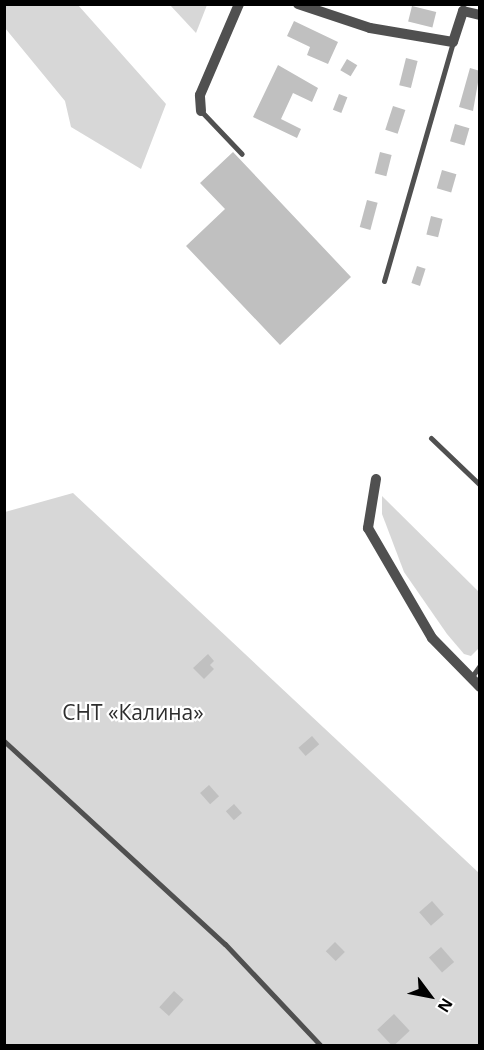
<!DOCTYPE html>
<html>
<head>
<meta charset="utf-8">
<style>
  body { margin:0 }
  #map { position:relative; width:484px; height:1050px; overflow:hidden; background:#fff; font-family:"Open Sans",sans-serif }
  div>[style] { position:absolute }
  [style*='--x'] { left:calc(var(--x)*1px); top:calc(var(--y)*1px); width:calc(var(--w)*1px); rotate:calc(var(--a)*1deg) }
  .green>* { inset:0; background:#d7d7d7 }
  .building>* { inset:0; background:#c0c0c0; transform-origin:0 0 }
  .service>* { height:5px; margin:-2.5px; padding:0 2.5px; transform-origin:2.5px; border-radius:2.5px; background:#505050 }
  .minor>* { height:10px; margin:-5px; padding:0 5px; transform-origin:5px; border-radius:5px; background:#505050 }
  span { translate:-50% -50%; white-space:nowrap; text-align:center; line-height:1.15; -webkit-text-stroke:4.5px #fff; paint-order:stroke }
  .park-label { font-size:21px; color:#2e2e2e }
  .frame { position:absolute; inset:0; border:6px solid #000; pointer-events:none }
  .north { position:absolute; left:400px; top:966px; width:60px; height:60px; -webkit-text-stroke:4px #fff; paint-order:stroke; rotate:122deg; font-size:16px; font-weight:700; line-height:24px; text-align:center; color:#000 }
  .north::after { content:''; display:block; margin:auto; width:21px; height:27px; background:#000; clip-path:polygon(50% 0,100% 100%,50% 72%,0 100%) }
</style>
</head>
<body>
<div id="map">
  <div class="green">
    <i style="clip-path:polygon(4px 5px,78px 5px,166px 104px,141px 169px,71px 127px,65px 101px,5px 28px)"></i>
    <i style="clip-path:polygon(170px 5px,207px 5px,196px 33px)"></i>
    <i style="clip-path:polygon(73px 493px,479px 873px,479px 1045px,5px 1046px,5px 512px)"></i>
    <i style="clip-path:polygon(382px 496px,479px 592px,479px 648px,471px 656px,464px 654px,447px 634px,404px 572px,382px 514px)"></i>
  </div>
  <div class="building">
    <i style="left:412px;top:6px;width:25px;height:16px;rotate:14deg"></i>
    <i style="clip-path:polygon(294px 21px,338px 42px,328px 64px,307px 55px,310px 47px,287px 36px)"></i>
    <i style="left:406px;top:58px;width:12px;height:28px;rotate:14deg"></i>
    <i style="left:347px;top:59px;width:12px;height:13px;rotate:31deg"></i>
    <i style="clip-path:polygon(278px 65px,318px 88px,312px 102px,293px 93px,281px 119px,301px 129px,297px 138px,253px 117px)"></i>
    <i style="clip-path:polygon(470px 68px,480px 71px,473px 111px,459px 107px)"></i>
    <i style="left:339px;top:94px;width:9px;height:17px;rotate:21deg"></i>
    <i style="left:393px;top:106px;width:13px;height:25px;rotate:18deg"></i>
    <i style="left:455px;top:124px;width:15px;height:18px;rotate:16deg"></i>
    <i style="clip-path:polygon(233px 152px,351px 277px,280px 345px,186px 246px,225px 209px,200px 183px)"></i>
    <i style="left:380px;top:152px;width:12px;height:22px;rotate:14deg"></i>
    <i style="left:442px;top:170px;width:15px;height:19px;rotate:16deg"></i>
    <i style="left:367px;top:200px;width:11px;height:28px;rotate:15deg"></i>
    <i style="left:431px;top:216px;width:12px;height:19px;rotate:14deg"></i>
    <i style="left:417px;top:266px;width:9px;height:18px;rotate:18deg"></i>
    <i style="clip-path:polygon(208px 654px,214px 661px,210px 665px,214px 669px,204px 679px,193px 668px)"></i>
    <i style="left:312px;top:736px;width:11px;height:18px;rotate:49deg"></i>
    <i style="left:209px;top:785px;width:15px;height:12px;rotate:48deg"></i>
    <i style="left:234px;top:804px;width:12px;height:11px;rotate:48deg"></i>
    <i style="left:432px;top:901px;width:18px;height:17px;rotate:49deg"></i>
    <i style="left:335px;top:942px;width:14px;height:13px;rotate:45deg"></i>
    <i style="left:441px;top:947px;width:20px;height:16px;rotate:49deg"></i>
    <i style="left:174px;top:991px;width:13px;height:22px;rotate:42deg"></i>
    <i style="left:394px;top:1014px;width:23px;height:23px;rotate:47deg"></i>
  </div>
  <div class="service">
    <i style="--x:201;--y:111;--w:59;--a:46.4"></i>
    <i style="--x:384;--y:281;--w:249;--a:-73.9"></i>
    <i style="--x:431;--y:438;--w:68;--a:43.8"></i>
    <i style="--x:471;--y:678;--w:16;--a:-55"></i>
    <i style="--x:4;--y:741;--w:300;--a:42.6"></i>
    <i style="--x:225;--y:944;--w:140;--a:46.7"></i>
  </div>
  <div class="minor">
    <i style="--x:298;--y:4;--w:76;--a:18.4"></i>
    <i style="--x:370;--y:28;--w:84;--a:9.6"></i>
    <i style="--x:453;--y:42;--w:33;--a:-72"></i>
    <i style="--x:463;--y:11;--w:17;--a:13"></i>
    <i style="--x:201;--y:111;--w:16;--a:-94"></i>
    <i style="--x:200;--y:95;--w:99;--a:-66.8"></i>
    <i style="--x:376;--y:479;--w:50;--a:99.3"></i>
    <i style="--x:368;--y:528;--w:127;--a:59.8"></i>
    <i style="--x:432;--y:638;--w:69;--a:45.6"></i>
  </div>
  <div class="park-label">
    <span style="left:133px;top:712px">СНТ «Калина»</span>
  </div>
  <div class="frame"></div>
  <div class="north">N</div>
</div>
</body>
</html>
